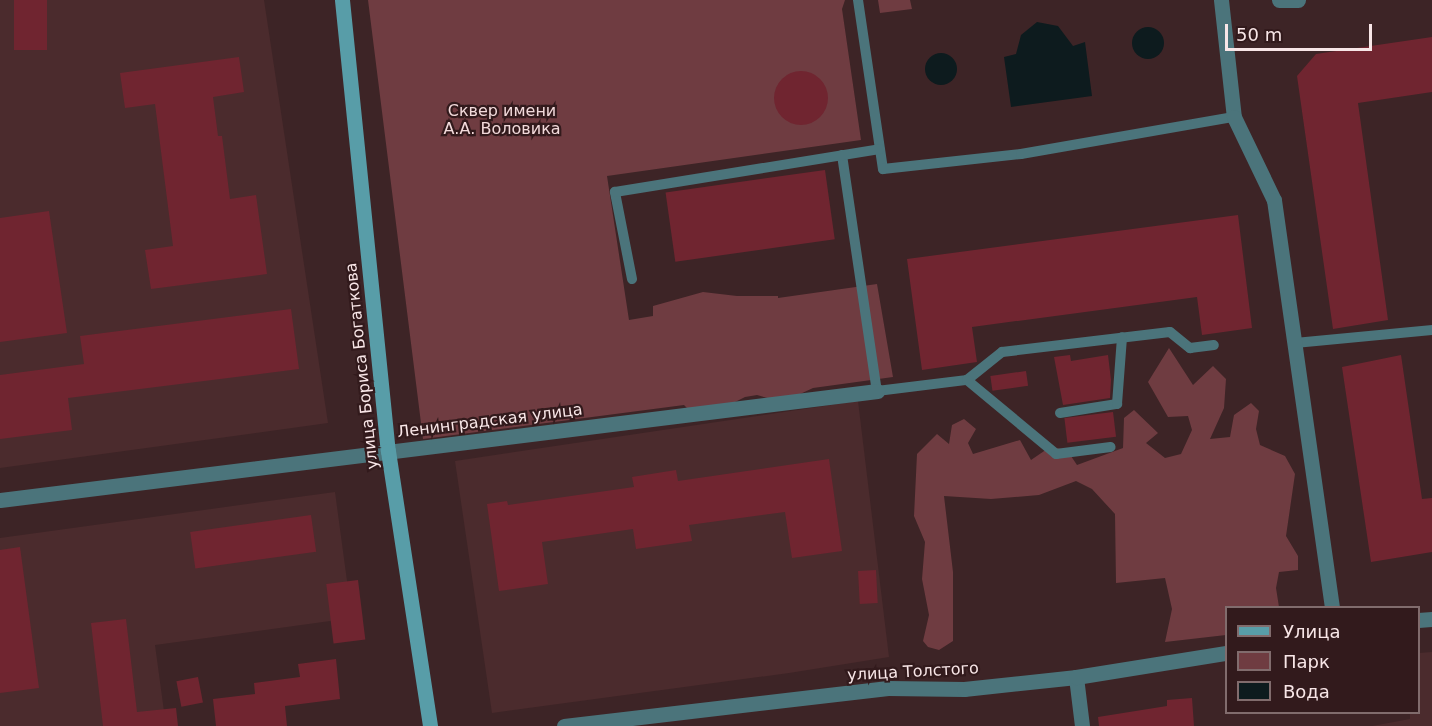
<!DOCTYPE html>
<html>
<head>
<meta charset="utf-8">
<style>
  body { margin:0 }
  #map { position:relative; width:1432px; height:726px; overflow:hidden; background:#3d2426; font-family:"DejaVu Sans",sans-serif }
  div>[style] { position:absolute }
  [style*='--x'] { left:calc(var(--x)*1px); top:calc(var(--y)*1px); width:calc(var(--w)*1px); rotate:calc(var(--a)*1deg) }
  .built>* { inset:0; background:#4b2b2d }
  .green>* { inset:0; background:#6f3c41 }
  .water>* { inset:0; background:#0d1b1e }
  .round { border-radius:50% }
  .building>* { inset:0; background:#702530; transform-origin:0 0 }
  .lane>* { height:10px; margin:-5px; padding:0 5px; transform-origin:5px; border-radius:5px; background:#4b747b }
  .street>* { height:15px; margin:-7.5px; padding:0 7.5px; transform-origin:7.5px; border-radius:7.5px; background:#4b747b }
  .secondary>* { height:15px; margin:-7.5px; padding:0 7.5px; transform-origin:7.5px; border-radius:7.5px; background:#589da8 }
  span { translate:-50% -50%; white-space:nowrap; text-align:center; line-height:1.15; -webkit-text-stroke:4.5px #321a1c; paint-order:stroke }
  .park-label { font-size:16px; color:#f2dadb }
  .street-label { font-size:16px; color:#f8e6e7 }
  .legend { position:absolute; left:1225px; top:606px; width:195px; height:108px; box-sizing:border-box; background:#321a1c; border:2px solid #816c6d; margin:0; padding:8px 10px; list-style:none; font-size:18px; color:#f8e6e7 }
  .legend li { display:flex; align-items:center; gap:12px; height:30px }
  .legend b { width:30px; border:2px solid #816c6d }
  .scale { position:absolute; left:1225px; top:24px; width:147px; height:27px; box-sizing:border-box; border:3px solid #f8e6e7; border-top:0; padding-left:8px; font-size:18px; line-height:21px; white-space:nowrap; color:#f8e6e7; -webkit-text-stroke:4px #321a1c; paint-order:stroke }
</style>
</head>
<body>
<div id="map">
  <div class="built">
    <i style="clip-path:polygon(0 0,264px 0,328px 423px,0 468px)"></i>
    <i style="clip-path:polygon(858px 401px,889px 657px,789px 673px,492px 713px,455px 461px)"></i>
    <i style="clip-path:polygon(335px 492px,352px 618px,155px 645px,166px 726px,0 726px,0 538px)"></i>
    <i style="clip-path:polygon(1432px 652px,1432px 726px,1372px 726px,1410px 719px,1410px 713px,1418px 712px,1419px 653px)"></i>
  </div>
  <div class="green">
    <i style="clip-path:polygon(368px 0,845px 0,842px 9px,861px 140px,607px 176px,629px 320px,653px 316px,653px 306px,703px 292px,737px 296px,778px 296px,778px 298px,877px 284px,893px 377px,813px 388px,798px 395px,775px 400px,757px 395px,745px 397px,731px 404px,691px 412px,684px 405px,423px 439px)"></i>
    <i style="clip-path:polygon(878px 0,910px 0,912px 9px,880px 13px)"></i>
    <i style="clip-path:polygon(1169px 348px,1193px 385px,1213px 366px,1226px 379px,1224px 408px,1210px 439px,1230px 437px,1234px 415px,1251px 403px,1259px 411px,1256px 429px,1260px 445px,1285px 456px,1295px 474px,1286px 536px,1298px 556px,1298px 570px,1279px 572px,1276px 588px,1279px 607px,1226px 608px,1226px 635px,1165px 642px,1172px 609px,1165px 578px,1116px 583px,1115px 514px,1092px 489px,1076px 481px,1039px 495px,991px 499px,944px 496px,953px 572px,953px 641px,939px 650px,928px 647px,923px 641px,929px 615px,922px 579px,925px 542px,914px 516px,917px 454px,937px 434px,949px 444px,952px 425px,964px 419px,976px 429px,968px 443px,973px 454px,1020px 440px,1031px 460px,1050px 447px,1067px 450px,1077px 465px,1123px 448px,1124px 418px,1134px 410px,1158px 433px,1146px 443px,1165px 458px,1181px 454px,1192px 430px,1188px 416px,1168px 417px,1148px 382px)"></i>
  </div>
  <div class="water">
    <i style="clip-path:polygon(1037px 22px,1058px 26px,1073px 46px,1085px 42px,1092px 96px,1011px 107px,1004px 57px,1016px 54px,1021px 35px)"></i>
    <i class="round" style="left:1132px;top:27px;width:32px;height:32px"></i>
    <i class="round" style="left:925px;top:53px;width:32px;height:32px"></i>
  </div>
  <div class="building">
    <i style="left:14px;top:0;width:33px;height:50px"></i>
    <i style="clip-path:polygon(1432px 37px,1432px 92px,1358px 103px,1388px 320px,1333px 329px,1297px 76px,1316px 54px)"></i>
    <i style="clip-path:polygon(239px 57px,244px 92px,213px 97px,218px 136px,222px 136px,230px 199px,256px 195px,267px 274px,151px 289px,145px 250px,173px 246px,155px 104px,125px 108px,120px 73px)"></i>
    <i class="round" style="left:774px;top:71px;width:54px;height:54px"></i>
    <i style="left:825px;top:170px;width:70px;height:161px;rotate:82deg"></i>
    <i style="clip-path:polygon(49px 211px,67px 333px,0 342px,0 218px)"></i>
    <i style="clip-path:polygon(1238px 215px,1252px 328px,1202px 335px,1197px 297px,972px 327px,977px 362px,922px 370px,907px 259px)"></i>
    <i style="clip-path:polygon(291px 309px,299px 369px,68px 398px,72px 430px,0 439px,0 375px,84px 364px,80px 336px)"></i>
    <i style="clip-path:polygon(1070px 355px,1071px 361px,1108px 355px,1111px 380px,1110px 398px,1063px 405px,1054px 357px)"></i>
    <i style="clip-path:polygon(1401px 355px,1422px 499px,1432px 498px,1432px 552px,1371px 562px,1342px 367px)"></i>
    <i style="left:1026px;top:371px;width:15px;height:36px;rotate:82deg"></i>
    <i style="left:1113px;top:412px;width:25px;height:49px;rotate:83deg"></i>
    <i style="clip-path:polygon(829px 459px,842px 551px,792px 558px,785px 512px,689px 525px,692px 541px,636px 549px,633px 529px,542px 542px,548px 584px,499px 591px,487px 504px,507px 501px,508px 505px,634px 487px,632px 477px,676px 470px,678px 481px)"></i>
    <i style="left:311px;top:515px;width:37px;height:122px;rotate:82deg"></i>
    <i style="clip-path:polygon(20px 547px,39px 688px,0 693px,0 550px)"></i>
    <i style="left:876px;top:570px;width:33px;height:18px;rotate:87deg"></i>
    <i style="left:358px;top:580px;width:60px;height:32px;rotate:83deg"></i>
    <i style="clip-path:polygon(126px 619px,137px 712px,176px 708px,178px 726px,103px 726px,91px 623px)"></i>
    <i style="clip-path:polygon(336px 659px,340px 699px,285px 706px,287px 726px,216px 726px,213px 699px,255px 694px,254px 683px,300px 677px,298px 664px)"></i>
    <i style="left:198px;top:677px;width:26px;height:22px;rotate:79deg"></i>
    <i style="clip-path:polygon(1192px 698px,1194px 726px,1099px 726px,1098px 717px,1167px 706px,1167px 700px)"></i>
  </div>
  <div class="lane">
    <i style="--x:858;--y:0;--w:171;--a:81.6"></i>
    <i style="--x:883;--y:169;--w:139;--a:-6.2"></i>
    <i style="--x:1021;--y:154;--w:216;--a:-9.9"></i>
    <i style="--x:842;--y:155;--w:239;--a:81.6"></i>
    <i style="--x:877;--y:391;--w:91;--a:-7"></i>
    <i style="--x:967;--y:380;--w:45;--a:-38.7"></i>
    <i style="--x:1002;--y:352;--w:169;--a:-6.8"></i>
    <i style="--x:1170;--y:332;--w:26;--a:39"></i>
    <i style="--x:1190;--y:348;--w:24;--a:-7"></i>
    <i style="--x:632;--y:279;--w:89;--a:-101.1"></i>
    <i style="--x:615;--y:192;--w:268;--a:-9.2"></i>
    <i style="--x:1295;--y:343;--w:138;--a:-5.4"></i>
    <i style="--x:967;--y:380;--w:116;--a:39.7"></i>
    <i style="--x:1056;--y:454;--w:55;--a:-7.3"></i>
    <i style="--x:1060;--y:413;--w:58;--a:-9"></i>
    <i style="--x:1117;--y:404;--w:67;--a:-85.7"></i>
  </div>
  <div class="street">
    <i style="--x:1221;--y:0;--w:118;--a:83.7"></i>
    <i style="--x:1234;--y:117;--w:92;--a:64.3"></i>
    <i style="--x:1274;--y:200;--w:412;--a:81.9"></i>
    <i style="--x:1279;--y:0;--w:19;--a:0"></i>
    <i style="--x:0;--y:500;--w:884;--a:-7.08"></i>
    <i style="--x:1418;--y:620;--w:14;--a:-4"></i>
    <i style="--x:1076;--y:677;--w:49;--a:83"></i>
    <i style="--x:564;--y:726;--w:326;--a:-6.7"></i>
    <i style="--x:888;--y:688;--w:76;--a:0.8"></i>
    <i style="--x:964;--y:689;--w:113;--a:-6.1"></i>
    <i style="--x:1076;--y:677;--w:152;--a:-9.1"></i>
  </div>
  <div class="secondary">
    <i style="--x:342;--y:0;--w:453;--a:84.2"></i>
    <i style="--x:388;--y:451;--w:278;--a:81.3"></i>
  </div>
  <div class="park-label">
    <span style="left:502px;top:120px">Cквер имени<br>А.А. Воловика</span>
  </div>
  <div class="street-label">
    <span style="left:362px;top:366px;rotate:-96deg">улица Бориса Богаткова</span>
    <span style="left:490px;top:421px;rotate:-7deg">Ленинградская улица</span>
    <span style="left:913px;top:672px;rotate:-3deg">улица Толстого</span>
  </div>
  <ul class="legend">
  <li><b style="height:8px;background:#589da8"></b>Улица</li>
  <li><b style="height:16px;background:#6f3c41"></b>Парк</li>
  <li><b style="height:16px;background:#0d1b1e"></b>Вода</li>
  </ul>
  <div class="scale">50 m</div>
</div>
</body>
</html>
